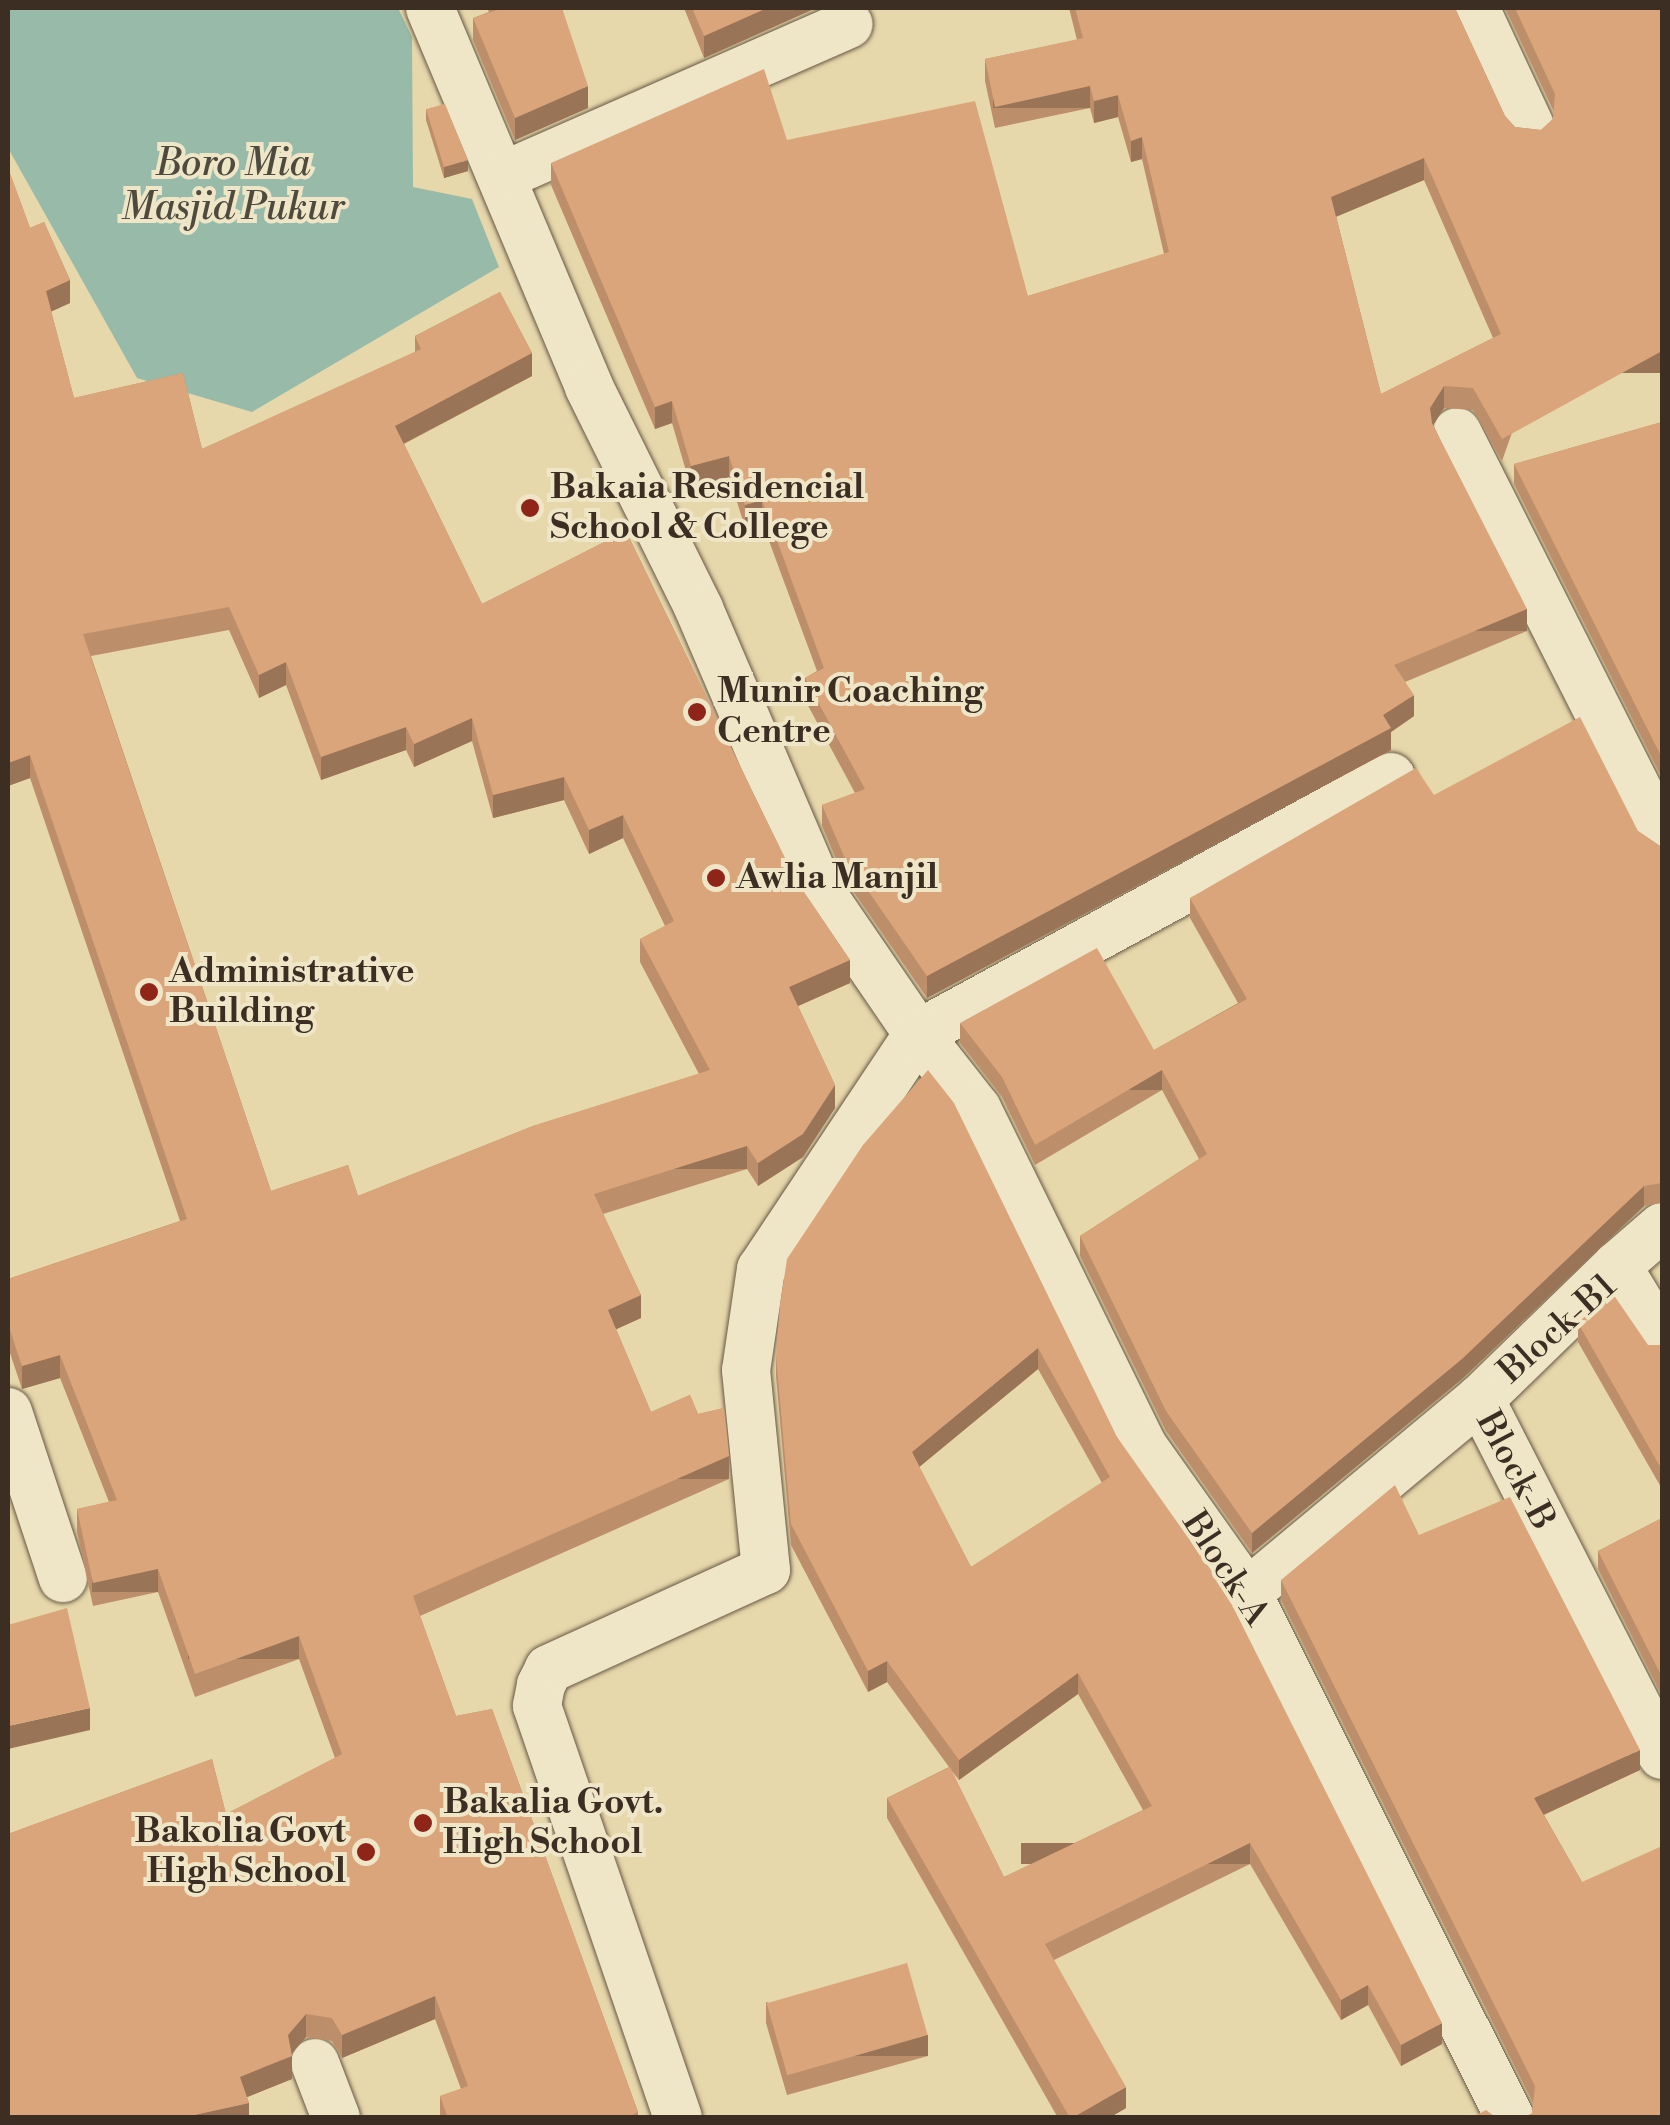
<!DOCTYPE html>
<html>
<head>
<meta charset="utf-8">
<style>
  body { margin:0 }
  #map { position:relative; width:1670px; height:2125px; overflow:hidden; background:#e7d8ab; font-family:"Libre Bodoni",serif }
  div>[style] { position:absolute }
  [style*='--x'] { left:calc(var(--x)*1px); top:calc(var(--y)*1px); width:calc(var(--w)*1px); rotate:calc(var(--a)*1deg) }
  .water>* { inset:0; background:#97baa9 }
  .roads { filter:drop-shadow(0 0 2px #675845) drop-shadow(0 0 2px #675845) }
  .minor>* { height:48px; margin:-24px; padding:0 24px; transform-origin:24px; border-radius:24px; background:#efe6c8 }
  .wall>* { inset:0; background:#bc8e6a }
  .shaded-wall>* { inset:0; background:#997456; transform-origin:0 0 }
  .building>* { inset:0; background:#dba57b; transform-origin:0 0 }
  .dots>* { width:28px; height:28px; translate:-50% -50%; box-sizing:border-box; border:5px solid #efe6c8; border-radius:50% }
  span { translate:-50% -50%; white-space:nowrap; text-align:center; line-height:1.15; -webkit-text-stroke:8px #efe6c8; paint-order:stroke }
  .poi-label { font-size:35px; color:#3c2e23; font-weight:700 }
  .left { translate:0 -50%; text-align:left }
  .right { translate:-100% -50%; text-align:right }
  .street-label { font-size:35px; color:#3c2e23 }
  .water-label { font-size:38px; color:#4e4a3e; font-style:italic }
  .frame { position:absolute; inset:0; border:10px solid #3c2e23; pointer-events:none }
</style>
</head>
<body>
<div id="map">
  <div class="water">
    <i style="clip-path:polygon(8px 8px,398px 8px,412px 37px,413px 187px,472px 199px,499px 267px,252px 412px,137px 378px,8px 148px)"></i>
  </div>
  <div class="roads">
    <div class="minor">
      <i style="--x:430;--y:8;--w:411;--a:67.2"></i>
      <i style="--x:589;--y:387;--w:248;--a:63.6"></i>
      <i style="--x:699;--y:609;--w:307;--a:66.8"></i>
      <i style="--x:820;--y:891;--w:173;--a:55.6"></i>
      <i style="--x:918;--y:1034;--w:283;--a:123.7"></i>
      <i style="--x:761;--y:1269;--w:102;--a:98.4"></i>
      <i style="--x:746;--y:1370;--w:201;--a:84.3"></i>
      <i style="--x:766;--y:1570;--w:239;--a:155.5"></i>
      <i style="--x:549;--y:1669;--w:18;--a:117"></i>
      <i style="--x:541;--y:1685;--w:21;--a:101"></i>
      <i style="--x:537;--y:1706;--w:435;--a:71.1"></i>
      <i style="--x:1475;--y:8;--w:130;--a:65"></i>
      <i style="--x:507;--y:174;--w:373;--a:-23.7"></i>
      <i style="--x:1457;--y:432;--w:455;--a:63.2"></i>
      <i style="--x:1391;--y:777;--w:538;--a:151.48"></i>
      <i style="--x:918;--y:1034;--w:95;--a:51.8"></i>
      <i style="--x:977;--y:1109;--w:374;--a:63.8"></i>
      <i style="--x:1142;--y:1445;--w:181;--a:54.6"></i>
      <i style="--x:1247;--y:1593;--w:587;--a:63.39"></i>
      <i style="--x:1617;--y:1266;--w:60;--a:-40.9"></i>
      <i style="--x:1480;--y:1399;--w:191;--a:-44.2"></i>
      <i style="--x:1617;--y:1266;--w:87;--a:58.7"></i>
      <i style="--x:8;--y:1412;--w:175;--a:71.7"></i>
      <i style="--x:1247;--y:1593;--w:303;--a:-39.8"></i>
      <i style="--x:1480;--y:1399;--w:400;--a:62.9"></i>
      <i style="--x:315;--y:2063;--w:59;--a:69.1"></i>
    </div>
  </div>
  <div class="wall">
    <i style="clip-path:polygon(487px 8px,562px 8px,588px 108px,515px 140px,473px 40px,473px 18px,489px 12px)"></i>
    <i style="clip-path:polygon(684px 8px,816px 8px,704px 58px)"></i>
    <i style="clip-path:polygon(evenodd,1069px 8px,1455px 8px,1505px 116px,1515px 127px,1541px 130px,1553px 119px,1554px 112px,1505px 8px,1662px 8px,1502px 461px,1473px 410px,1444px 408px,1433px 424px,1527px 631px,1405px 682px,1414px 716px,1391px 732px,1391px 750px,927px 998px,844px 878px,822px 826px,822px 805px,855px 793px,805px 700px,805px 678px,817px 671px,762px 522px,745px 527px,729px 477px,691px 488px,672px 423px,655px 429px,551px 185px,551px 163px,787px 140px,1028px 296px,1164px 254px,1142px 159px,1131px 162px,1118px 117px,1094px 123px,1090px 108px,995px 128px,985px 81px,985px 59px,1077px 40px,1069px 8px,1424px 180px,1493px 338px,1381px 394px,1336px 216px,1424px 180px)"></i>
    <i style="clip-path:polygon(426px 109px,468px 171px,444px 178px,426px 120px)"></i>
    <i style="clip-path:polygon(evenodd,8px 168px,30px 228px,44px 222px,70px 280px,70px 303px,51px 311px,74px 398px,183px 373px,202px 449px,415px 352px,415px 336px,500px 292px,532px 353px,532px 376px,404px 444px,482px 604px,626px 531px,795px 879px,850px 960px,850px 983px,798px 1006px,835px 1085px,835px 1108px,803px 1157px,758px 1186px,747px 1169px,603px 1214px,641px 1295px,641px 1318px,616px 1329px,651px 1412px,690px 1395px,698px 1414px,724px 1408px,729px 1456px,729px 1479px,420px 1616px,456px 1716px,492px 1709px,638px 2112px,638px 2118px,440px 2118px,440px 2096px,461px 2089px,435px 2019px,342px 2058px,332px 2041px,306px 2037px,291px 2054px,292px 2079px,247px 2097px,249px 2103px,249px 2118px,8px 2118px,8px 1834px,212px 1759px,226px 1814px,335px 1758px,299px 1659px,195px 1697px,158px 1592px,93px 1606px,77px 1532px,77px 1509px,109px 1502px,60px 1378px,22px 1389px,8px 1347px,8px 1279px,180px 1221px,30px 778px,8px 786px,8px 168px,229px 630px,259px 698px,286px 685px,321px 780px,406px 750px,414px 767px,472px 741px,493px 818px,564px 800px,589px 854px,623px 838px,665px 926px,640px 939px,640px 962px,699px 1074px,533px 1126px,358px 1196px,348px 1165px,271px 1191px,91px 656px,229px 630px)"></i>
    <i style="clip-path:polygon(1662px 422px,1662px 778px,1514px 484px,1514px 464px)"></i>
    <i style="clip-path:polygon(1434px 795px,1638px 831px,1660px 846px,1662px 845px,1662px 1203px,1644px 1206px,1462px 1379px,1252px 1553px,1166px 1431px,1080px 1256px,1080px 1236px,1199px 1159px,1162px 1090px,1035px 1165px,1002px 1097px,960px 1043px,960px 1023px,1154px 1050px,1238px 1003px,1190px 918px,1190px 898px)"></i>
    <i style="clip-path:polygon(evenodd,863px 1145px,1117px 1437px,1442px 2044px,1401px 2066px,1368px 2005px,1341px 2020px,1250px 1864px,1054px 1960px,1126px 2108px,1109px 2118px,1058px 2118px,887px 1818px,887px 1798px,949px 1767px,887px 1682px,868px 1692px,791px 1545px,776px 1376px,776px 1356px,863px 1145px,1038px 1369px,1102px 1483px,971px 1567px,919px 1467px,1038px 1369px,863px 1145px,1078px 1694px,1143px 1810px,1004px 1877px,951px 1770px,959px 1780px,1078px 1694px)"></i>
    <i style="clip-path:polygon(1578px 1323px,1648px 1345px,1662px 1345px,1662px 1489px,1578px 1342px)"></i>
    <i style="clip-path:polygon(1662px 1518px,1662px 1696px,1598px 1569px,1598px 1551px)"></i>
    <i style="clip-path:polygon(1419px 1535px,1640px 1770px,1544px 1815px,1582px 1882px,1532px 2113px,1533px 2103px,1281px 1600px,1281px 1580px)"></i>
    <i style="clip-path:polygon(766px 2002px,928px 2056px,787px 2095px,766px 2023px)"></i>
  </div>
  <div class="shaded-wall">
    <i style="clip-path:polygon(767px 8px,816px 8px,704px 58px,704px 36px)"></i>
    <i style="clip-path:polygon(588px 86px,588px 108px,515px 140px,515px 118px)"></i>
    <i style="left:1090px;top:86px;width:22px;height:97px;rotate:90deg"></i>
    <i style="clip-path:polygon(1118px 95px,1118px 117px,1094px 123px,1094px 101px)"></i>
    <i style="clip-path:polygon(1142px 137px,1142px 159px,1131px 162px,1131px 141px)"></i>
    <i style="clip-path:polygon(1424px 158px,1424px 180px,1331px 219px,1331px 197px)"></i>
    <i style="clip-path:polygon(468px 160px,468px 171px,444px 178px,444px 167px)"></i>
    <i style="clip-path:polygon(70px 280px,70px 303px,46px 314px,46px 291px)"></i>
    <i style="left:1662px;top:351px;width:22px;height:183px;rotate:90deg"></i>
    <i style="clip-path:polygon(532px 353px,532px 376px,395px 448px,395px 426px)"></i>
    <i style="clip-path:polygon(1444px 386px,1444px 408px,1430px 430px,1430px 408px)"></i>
    <i style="clip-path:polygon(672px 401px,672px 423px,655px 429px,655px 407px)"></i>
    <i style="clip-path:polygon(729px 456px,729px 477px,691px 488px,691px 466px)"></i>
    <i style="clip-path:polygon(762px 500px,762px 522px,745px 527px,745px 505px)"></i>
    <i style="left:1527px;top:609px;width:22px;height:144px;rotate:90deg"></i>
    <i style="clip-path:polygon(286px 662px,286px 685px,259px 698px,259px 675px)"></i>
    <i style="clip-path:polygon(1414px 695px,1414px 716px,1391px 732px,1391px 750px,927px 998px,927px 976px,1383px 715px)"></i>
    <i style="clip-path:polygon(472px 718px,472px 741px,414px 767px,414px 744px)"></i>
    <i style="clip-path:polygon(406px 727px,406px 750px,321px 780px,321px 757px)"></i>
    <i style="clip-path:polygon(30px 755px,30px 778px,8px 786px,8px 763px)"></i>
    <i style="clip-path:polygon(564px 777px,564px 800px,493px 818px,493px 795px)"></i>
    <i style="clip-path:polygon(623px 815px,623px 838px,589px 854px,589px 830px)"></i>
    <i style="clip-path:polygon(850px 960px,850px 983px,789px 1010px,789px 987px)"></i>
    <i style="left:1162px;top:1070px;width:20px;height:147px;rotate:90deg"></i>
    <i style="clip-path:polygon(835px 1085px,835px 1108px,803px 1157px,758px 1186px,758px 1163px)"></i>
    <i style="left:747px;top:1146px;width:23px;height:160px;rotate:90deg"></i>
    <i style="clip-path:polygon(1644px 1186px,1644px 1206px,1462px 1379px,1252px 1553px,1252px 1533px)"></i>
    <i style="clip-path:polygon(641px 1295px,641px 1318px,608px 1333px,608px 1310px)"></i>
    <i style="clip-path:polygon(1038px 1348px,1038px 1369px,912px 1473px,912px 1452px)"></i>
    <i style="clip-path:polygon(60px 1355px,60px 1378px,22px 1389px,22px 1366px)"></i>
    <i style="left:729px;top:1456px;width:23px;height:346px;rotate:90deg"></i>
    <i style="left:158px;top:1569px;width:23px;height:66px;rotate:90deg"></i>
    <i style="left:299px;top:1636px;width:23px;height:111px;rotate:90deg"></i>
    <i style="clip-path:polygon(887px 1661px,887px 1682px,868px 1692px,868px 1671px)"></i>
    <i style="clip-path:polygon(1078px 1673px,1078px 1694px,959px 1780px,959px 1760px)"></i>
    <i style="clip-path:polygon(90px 1708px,90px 1730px,8px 1749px,8px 1726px)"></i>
    <i style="clip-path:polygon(1640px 1750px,1640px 1770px,1534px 1819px,1534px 1798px)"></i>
    <i style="left:1250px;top:1843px;width:21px;height:229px;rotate:90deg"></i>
    <i style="clip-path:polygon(1368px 1985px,1368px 2005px,1341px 2020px,1341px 2000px)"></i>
    <i style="clip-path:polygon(435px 1996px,435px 2019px,342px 2058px,342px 2035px)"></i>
    <i style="clip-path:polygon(306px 2014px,306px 2037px,289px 2057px,292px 2056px,292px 2079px,240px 2100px,240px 2077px,288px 2035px)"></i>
    <i style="clip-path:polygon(1442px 2023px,1442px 2044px,1401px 2066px,1401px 2045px)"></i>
    <i style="left:928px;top:2035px;width:21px;height:146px;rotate:90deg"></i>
    <i style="clip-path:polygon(1126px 2087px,1126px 2108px,1109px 2118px,1072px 2118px)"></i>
    <i style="clip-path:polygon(249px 2103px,249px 2118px,181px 2118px)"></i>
  </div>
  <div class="building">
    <i style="clip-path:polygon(496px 8px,562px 8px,588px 86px,515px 118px,473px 18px,497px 10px)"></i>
    <i style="clip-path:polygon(692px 8px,767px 8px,704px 36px)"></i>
    <i style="clip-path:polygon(evenodd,1075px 8px,1455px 8px,1505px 116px,1515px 127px,1541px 130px,1553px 119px,1555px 94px,1515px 8px,1662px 8px,1662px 351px,1502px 439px,1473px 388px,1444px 386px,1430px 408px,1432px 423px,1527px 609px,1394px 665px,1414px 695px,1383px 715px,1391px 728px,927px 976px,844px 856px,822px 805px,865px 789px,805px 678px,824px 668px,762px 500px,745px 505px,729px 456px,691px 466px,672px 401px,655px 407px,551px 163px,764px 69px,787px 140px,975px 101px,1028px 296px,1169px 252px,1142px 137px,1131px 141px,1118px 95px,1094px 101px,1090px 86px,995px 107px,985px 59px,1083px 38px,1075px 8px,1424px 158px,1501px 334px,1381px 394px,1331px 197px,1424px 158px)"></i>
    <i style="clip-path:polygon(445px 104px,468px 160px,444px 167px,426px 109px)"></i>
    <i style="clip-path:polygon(evenodd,8px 168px,30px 228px,44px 222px,70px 280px,46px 291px,74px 398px,183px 373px,202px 449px,421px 349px,415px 336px,500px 292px,532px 353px,395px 426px,482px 604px,626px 531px,795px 879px,850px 960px,789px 987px,835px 1085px,803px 1134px,758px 1163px,747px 1146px,594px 1194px,641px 1295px,608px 1310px,651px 1412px,690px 1395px,698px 1414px,724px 1408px,729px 1456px,413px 1596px,456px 1716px,492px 1709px,638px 2112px,627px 2118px,448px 2118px,440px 2096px,468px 2086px,435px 1996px,342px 2035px,332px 2018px,306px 2014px,288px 2035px,292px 2056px,240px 2077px,249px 2103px,181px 2118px,8px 2118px,8px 1834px,212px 1759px,226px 1814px,342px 1754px,299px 1636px,195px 1674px,158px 1569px,93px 1583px,77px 1509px,117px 1500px,60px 1355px,22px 1366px,8px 1324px,8px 1279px,187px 1219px,30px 755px,8px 763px,8px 168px,229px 607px,259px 675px,286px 662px,321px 757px,406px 727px,414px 744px,472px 718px,493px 795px,564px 777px,589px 830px,623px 815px,674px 921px,640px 939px,710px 1070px,533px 1126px,358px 1196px,348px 1165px,271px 1191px,83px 634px,229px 607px)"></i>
    <i style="clip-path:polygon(1662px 422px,1662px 758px,1514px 464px)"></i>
    <i style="clip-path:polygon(1580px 717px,1638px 831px,1660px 846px,1662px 845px,1662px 1183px,1644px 1186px,1462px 1359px,1252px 1533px,1166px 1411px,1080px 1236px,1207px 1154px,1162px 1070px,1035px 1145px,1002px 1077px,960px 1023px,1097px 948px,1154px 1050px,1247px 999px,1190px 898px,1416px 768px,1434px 795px)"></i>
    <i style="clip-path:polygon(evenodd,928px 1070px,954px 1103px,1117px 1437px,1223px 1587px,1442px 2023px,1401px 2045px,1368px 1985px,1341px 2000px,1250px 1843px,1045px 1944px,1126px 2087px,1072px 2118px,1070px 2118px,887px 1798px,950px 1767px,1004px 1877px,1152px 1806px,1078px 1673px,959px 1760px,887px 1661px,868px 1671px,791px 1524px,776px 1356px,780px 1305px,787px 1259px,863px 1145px,928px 1070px,1038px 1348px,1110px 1477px,971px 1567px,912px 1452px,1038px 1348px)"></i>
    <i style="clip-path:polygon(1611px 1291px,1648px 1345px,1662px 1345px,1662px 1470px,1578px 1323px)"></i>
    <i style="clip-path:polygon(1395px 1485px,1419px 1535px,1510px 1497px,1640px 1750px,1534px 1798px,1582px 1882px,1662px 1846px,1662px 2118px,1523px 2118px,1532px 2113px,1535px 2086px,1281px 1580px)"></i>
    <i style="clip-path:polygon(1662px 1518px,1662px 1677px,1598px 1551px)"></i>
    <i style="clip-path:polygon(67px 1608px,90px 1708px,8px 1726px,8px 1625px)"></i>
    <i style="left:907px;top:1963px;width:75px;height:146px;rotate:74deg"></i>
    <i style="clip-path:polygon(1486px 2110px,1497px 2118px,1471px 2118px)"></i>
  </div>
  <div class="dots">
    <i style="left:530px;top:508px;background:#8f2418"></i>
    <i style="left:697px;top:712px;background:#8f2418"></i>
    <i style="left:716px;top:878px;background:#8f2418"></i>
    <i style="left:149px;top:992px;background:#8f2418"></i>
    <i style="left:423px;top:1823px;background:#8f2418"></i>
    <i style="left:366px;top:1852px;background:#8f2418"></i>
  </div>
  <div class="poi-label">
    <span class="left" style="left:550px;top:508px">Bakaia Residencial<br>School &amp; College</span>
    <span class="left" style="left:717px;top:712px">Munir Coaching<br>Centre</span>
    <span class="left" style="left:736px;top:878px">Awlia Manjil</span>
    <span class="left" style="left:169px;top:992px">Administrative<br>Building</span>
    <span class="left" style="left:443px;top:1823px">Bakalia Govt.<br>High School</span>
    <span class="right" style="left:346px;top:1852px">Bakolia Govt<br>High School</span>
  </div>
  <div class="street-label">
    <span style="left:1558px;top:1329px;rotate:-42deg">Block-B1</span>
    <span style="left:1515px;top:1471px;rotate:62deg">Block-B</span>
    <span style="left:1225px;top:1569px;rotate:57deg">Block-A</span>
  </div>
  <div class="water-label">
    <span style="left:233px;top:186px">Boro Mia<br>Masjid Pukur</span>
  </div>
  <div class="frame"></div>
</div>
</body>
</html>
